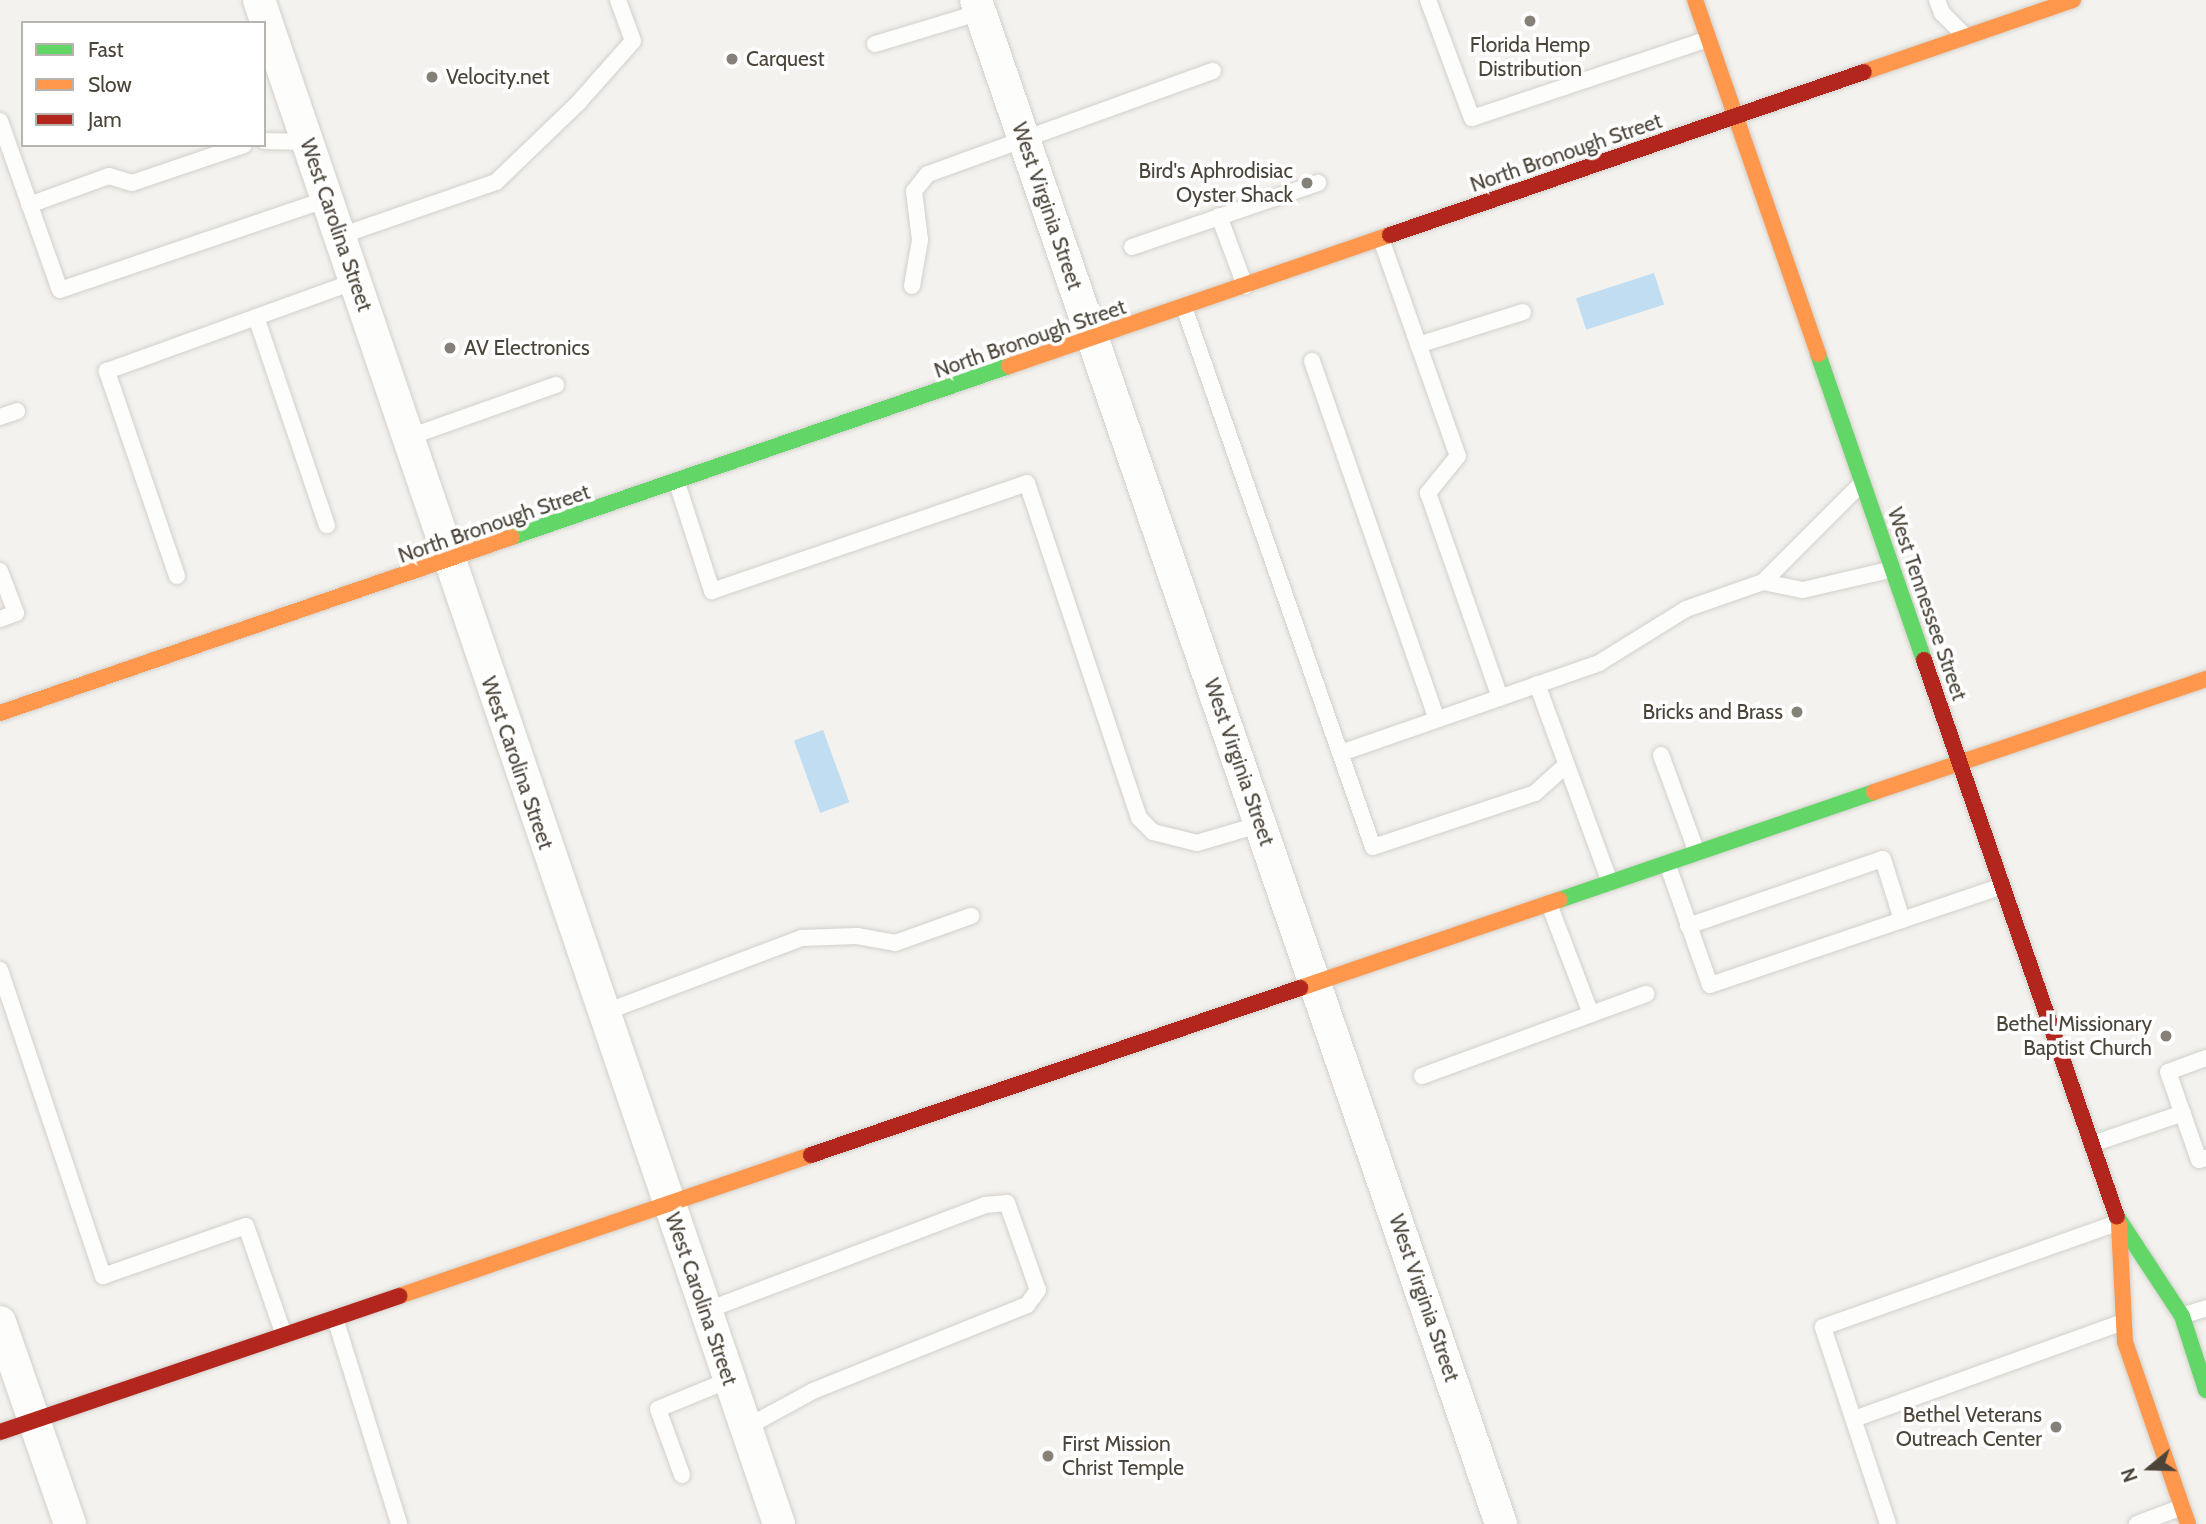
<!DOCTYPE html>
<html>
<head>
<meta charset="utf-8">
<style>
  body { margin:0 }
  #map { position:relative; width:2206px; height:1524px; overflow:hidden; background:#f4f2ee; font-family:Cabin,sans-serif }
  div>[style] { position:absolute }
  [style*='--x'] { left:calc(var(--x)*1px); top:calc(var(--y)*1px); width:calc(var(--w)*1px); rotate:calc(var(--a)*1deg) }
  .water>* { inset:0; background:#c0ddf1; transform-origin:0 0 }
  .roads { filter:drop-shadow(0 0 2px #d2d0cb) drop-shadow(0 0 2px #d2d0cb) }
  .lane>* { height:16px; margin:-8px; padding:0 8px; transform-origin:8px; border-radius:8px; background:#fdfdfc }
  .street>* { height:32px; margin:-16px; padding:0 16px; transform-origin:16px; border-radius:16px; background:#fdfdfc }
  .fast>* { height:16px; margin:-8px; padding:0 8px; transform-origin:8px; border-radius:8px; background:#63d668 }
  .slow>* { height:16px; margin:-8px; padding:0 8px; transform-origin:8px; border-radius:8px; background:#ff974d }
  .jam>* { height:16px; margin:-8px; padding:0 8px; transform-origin:8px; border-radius:8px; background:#b3261e }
  .dots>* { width:19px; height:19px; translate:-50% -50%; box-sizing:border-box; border:4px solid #fff; border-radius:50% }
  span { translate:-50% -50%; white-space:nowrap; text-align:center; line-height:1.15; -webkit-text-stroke:7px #fff; paint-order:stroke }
  .poi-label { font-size:21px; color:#4b4439 }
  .left { translate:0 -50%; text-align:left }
  .right { translate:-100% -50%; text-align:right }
  .street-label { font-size:21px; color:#4b4439 }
  .legend { position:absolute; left:21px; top:21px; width:245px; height:126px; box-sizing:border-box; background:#fff; border:2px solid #b7b4b0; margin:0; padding:9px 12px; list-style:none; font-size:21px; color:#4b4439 }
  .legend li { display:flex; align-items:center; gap:14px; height:35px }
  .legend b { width:35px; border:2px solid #b7b4b0 }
  .north { position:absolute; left:2115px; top:1433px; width:70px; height:70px; -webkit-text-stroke:5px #fff; paint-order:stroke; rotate:251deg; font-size:19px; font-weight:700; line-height:28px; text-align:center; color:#4b4439 }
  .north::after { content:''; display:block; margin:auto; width:24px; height:32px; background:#4b4439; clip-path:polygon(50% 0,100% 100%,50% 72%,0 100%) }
</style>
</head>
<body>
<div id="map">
  <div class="water">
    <i style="left:1654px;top:273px;width:33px;height:82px;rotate:72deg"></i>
    <i style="left:823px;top:730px;width:77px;height:31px;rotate:70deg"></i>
  </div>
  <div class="roads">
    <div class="lane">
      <i style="--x:1428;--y:0;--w:126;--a:69.6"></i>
      <i style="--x:1472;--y:118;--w:249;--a:-18.5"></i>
      <i style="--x:1937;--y:0;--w:14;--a:69"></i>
      <i style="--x:1942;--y:13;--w:33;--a:45"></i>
      <i style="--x:875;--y:44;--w:111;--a:-16.8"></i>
      <i style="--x:0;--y:121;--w:179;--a:70.5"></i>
      <i style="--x:60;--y:290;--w:282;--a:-18.8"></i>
      <i style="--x:264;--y:141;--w:43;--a:1.3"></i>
      <i style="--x:29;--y:205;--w:85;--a:-19.9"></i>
      <i style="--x:109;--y:176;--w:24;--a:17"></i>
      <i style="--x:132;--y:183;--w:118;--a:-18.7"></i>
      <i style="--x:1219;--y:216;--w:75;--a:69.6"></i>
      <i style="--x:340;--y:236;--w:165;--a:-19.1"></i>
      <i style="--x:496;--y:182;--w:115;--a:-43.9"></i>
      <i style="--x:579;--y:102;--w:81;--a:-48.5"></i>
      <i style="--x:633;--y:41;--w:44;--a:-110.1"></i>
      <i style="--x:1381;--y:239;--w:230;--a:70.5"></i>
      <i style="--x:1458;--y:456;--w:48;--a:129"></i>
      <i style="--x:1428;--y:493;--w:217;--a:70.6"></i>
      <i style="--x:1132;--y:247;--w:197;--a:-19"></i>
      <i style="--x:912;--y:286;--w:47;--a:-80.1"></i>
      <i style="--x:920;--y:240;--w:49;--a:-97"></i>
      <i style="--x:914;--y:191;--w:22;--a:-51"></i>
      <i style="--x:928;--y:174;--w:303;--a:-19.9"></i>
      <i style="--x:1184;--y:307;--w:572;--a:70.71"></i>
      <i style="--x:1373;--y:847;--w:171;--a:-18.4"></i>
      <i style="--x:1535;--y:793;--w:40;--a:-42"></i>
      <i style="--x:256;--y:317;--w:220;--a:71.2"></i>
      <i style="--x:1418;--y:345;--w:110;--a:-17.4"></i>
      <i style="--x:1312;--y:361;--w:379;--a:70.8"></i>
      <i style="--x:0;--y:417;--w:18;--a:-19"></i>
      <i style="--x:409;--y:437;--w:156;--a:-19.5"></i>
      <i style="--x:677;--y:483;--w:114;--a:72"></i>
      <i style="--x:712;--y:591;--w:333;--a:-18.9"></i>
      <i style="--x:1027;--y:483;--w:353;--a:71.5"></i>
      <i style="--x:1139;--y:818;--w:20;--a:45"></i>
      <i style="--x:1153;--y:832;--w:45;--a:14"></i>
      <i style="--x:1197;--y:843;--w:67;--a:-16.5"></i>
      <i style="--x:0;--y:571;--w:45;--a:69.1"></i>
      <i style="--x:16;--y:613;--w:17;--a:159"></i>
      <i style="--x:177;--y:576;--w:217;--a:-108.9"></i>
      <i style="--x:107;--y:371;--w:264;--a:-19.9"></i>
      <i style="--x:1763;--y:582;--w:41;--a:11.3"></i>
      <i style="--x:1803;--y:590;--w:92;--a:-13.1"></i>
      <i style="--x:1537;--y:684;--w:211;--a:69.8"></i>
      <i style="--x:1341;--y:753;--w:273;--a:-19.2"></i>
      <i style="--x:1599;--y:663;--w:102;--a:-31.8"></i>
      <i style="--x:1686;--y:609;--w:82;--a:-19.3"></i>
      <i style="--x:1763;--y:582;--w:139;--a:-45"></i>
      <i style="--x:1661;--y:755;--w:104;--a:69.8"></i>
      <i style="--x:1667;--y:863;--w:129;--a:70.6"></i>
      <i style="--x:1710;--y:985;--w:309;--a:-18.7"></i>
      <i style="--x:1549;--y:904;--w:118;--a:69.1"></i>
      <i style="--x:1688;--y:926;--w:206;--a:-19"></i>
      <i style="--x:1883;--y:859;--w:64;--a:72.7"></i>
      <i style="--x:0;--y:970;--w:323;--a:71.4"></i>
      <i style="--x:103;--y:1276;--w:151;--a:-19.3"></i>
      <i style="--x:246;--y:1226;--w:115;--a:70.8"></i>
      <i style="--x:603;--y:1013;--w:213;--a:-20.7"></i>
      <i style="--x:802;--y:938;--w:55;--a:-2.1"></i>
      <i style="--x:857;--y:936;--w:39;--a:10"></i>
      <i style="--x:895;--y:943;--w:81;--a:-19.6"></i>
      <i style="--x:2206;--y:1058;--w:40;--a:159.8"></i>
      <i style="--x:2168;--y:1072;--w:93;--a:70.6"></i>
      <i style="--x:2199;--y:1160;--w:7;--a:-16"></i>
      <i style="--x:1422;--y:1076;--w:239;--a:-20.1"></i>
      <i style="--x:2092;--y:1144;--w:96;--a:-18.8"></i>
      <i style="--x:705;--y:1311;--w:299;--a:-20.7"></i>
      <i style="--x:985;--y:1205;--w:22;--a:-5"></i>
      <i style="--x:1007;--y:1203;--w:92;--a:70.4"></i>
      <i style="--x:1038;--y:1290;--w:19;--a:126"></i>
      <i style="--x:1027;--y:1305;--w:231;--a:158.1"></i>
      <i style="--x:813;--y:1391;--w:77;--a:151.4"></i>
      <i style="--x:2182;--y:1316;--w:25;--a:-18"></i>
      <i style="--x:335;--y:1318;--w:216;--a:72.7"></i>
      <i style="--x:1854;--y:1419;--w:287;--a:-19.8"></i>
      <i style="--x:682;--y:1475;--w:70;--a:-110"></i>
      <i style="--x:658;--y:1409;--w:77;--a:-22.2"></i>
      <i style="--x:1888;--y:1524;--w:207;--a:-108.3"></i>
      <i style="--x:1823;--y:1327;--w:314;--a:-19.5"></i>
      <i style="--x:2137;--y:1524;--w:48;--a:-20.7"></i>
    </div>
    <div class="street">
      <i style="--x:259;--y:0;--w:1610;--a:71.16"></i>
      <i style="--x:976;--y:0;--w:1612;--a:70.99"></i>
      <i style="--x:0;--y:1322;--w:214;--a:70.9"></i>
    </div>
    <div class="fast">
      <i style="--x:1818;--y:354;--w:324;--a:70.9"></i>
      <i style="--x:512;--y:537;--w:526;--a:-18.99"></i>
      <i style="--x:1559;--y:900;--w:333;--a:-18.9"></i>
      <i style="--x:2117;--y:1217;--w:118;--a:56.7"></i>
      <i style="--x:2182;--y:1316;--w:78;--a:72"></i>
    </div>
    <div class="slow">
      <i style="--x:1695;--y:0;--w:375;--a:70.8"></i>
      <i style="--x:1864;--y:72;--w:221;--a:-19"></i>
      <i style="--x:1009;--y:366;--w:403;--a:-19"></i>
      <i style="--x:0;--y:713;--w:541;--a:-18.97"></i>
      <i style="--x:1874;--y:792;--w:351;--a:-18.8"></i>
      <i style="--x:1300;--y:988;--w:274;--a:-18.8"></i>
      <i style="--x:2119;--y:1224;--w:118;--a:87.1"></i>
      <i style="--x:2125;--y:1342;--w:193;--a:70.9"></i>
      <i style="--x:399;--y:1296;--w:435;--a:-18.9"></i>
    </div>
    <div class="jam">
      <i style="--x:1390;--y:235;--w:501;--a:-18.98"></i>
      <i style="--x:1924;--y:660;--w:589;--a:70.89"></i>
      <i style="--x:811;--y:1155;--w:517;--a:-18.86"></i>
      <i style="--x:0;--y:1432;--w:422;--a:-18.8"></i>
    </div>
  </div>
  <div class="dots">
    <i style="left:1530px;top:21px;background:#868178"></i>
    <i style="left:732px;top:59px;background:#868178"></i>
    <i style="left:432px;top:77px;background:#868178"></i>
    <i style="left:1307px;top:183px;background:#868178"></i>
    <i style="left:450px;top:348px;background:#868178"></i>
    <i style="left:1797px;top:712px;background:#868178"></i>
    <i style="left:2166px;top:1036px;background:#868178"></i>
    <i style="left:2056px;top:1427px;background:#868178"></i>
    <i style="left:1048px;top:1456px;background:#868178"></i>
  </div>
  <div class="poi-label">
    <span style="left:1530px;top:57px">Florida Hemp<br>Distribution</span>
    <span class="left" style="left:746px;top:59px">Carquest</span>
    <span class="left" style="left:446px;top:77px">Velocity.net</span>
    <span class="right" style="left:1293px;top:183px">Bird's Aphrodisiac<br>Oyster Shack</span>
    <span class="left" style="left:464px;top:348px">AV Electronics</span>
    <span class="right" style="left:1783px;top:712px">Bricks and Brass</span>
    <span class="right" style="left:2152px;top:1036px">Bethel Missionary<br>Baptist Church</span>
    <span class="right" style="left:2042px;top:1427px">Bethel Veterans<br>Outreach Center</span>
    <span class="left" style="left:1062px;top:1456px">First Mission<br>Christ Temple</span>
  </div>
  <div class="street-label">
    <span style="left:1566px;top:153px;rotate:-19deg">North Bronough Street</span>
    <span style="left:1047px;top:206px;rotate:71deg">West Virginia Street</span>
    <span style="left:336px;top:225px;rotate:71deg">West Carolina Street</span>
    <span style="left:1030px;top:339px;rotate:-19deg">North Bronough Street</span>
    <span style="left:494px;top:524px;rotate:-19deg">North Bronough Street</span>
    <span style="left:1927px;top:604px;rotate:71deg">West Tennessee Street</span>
    <span style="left:1239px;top:762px;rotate:71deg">West Virginia Street</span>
    <span style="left:517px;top:763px;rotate:71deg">West Carolina Street</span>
    <span style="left:1424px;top:1298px;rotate:71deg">West Virginia Street</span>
    <span style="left:701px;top:1299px;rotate:71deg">West Carolina Street</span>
  </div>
  <ul class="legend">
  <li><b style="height:9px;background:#63d668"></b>Fast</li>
  <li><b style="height:9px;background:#ff974d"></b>Slow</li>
  <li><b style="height:9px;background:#b3261e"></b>Jam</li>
  </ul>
  <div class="north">N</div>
</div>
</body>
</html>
